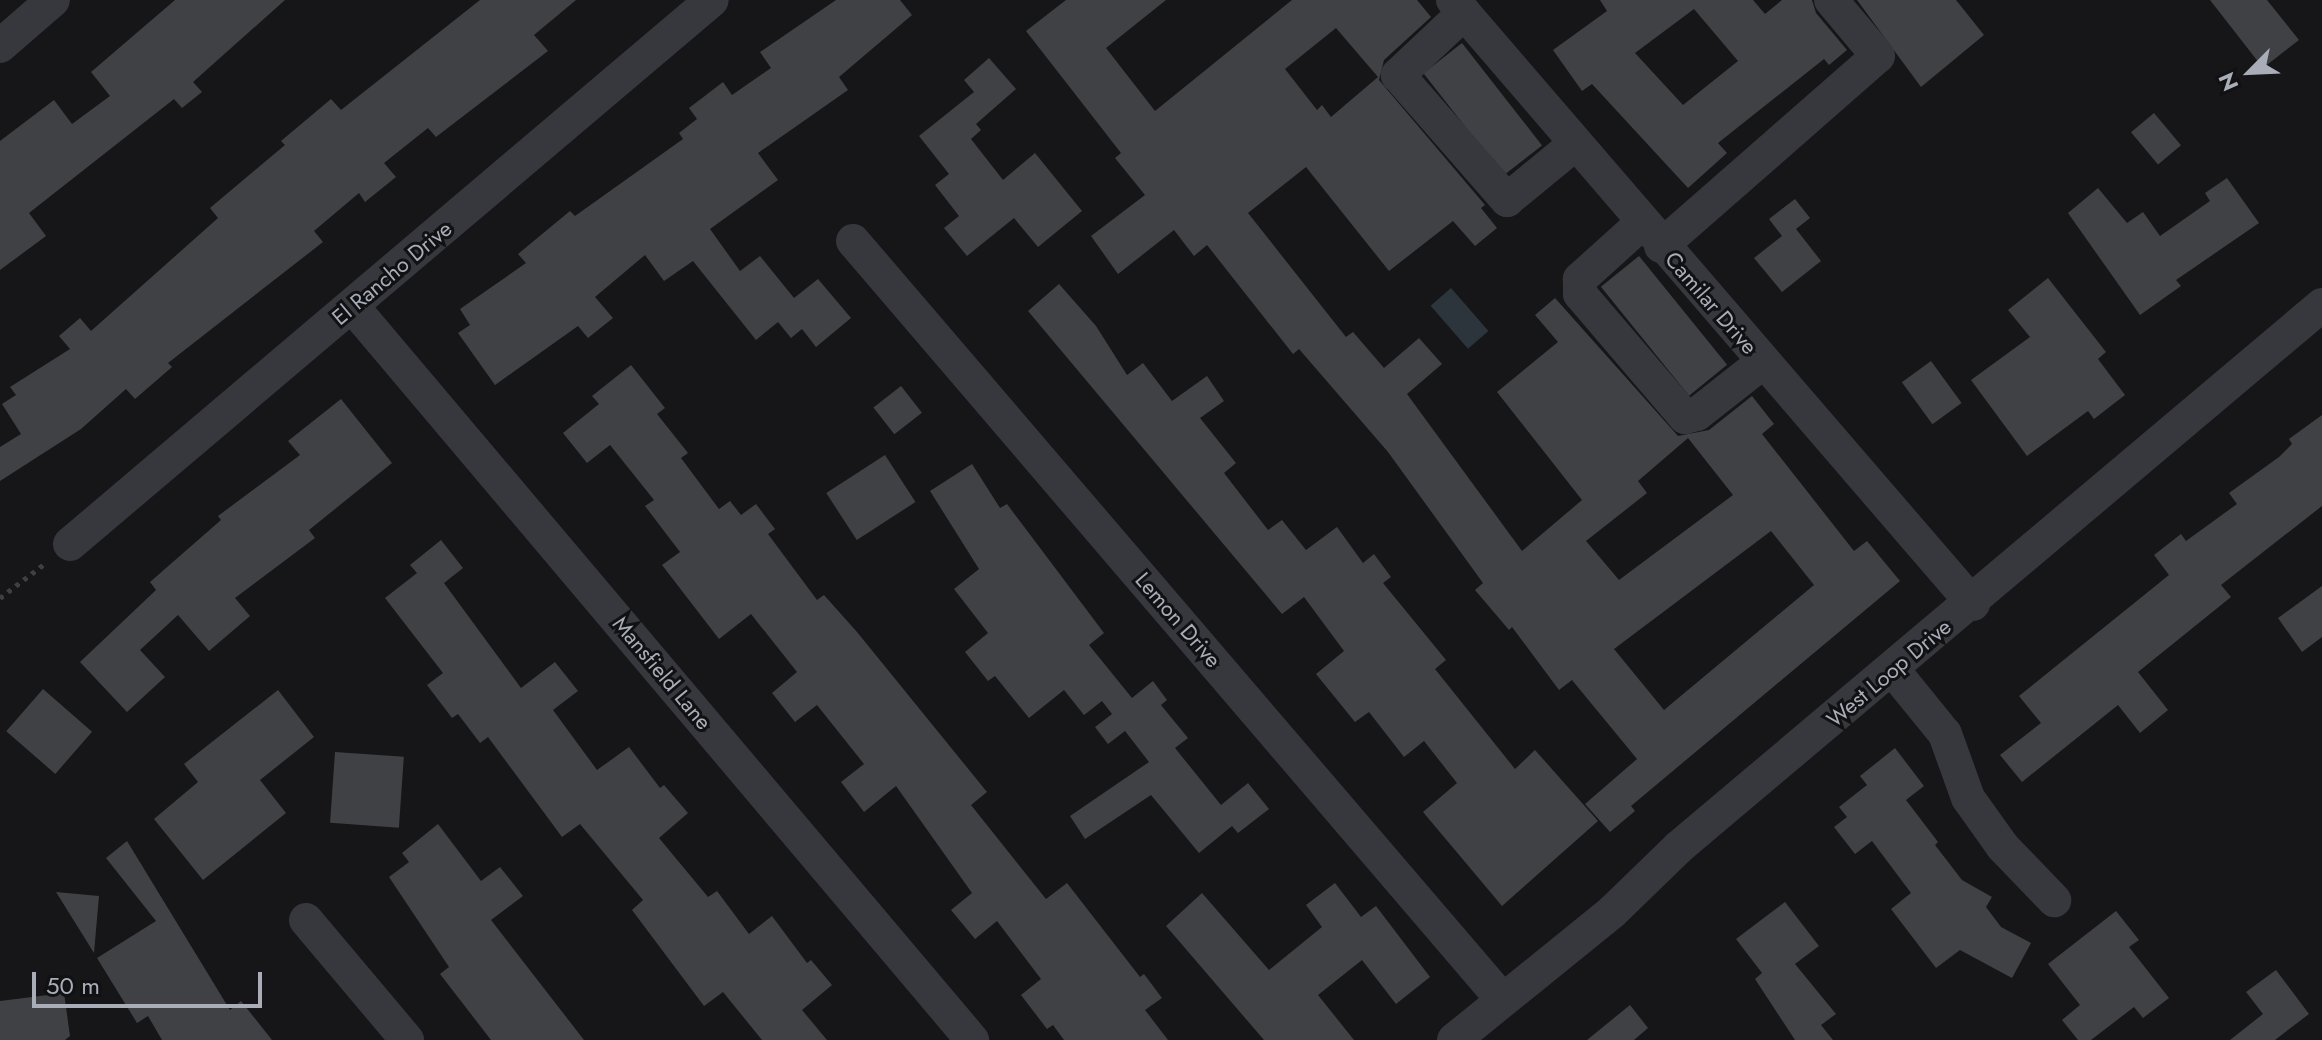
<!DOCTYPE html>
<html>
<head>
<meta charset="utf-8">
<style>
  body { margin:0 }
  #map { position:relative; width:2322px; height:1040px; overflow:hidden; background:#161618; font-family:Jost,sans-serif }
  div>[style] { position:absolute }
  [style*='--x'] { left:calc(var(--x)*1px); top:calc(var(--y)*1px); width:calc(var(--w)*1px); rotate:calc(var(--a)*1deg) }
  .water>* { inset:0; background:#2c353c; transform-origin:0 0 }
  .building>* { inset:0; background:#404145; transform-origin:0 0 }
  .path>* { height:5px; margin-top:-2.5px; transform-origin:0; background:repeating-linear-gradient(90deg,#3d3f44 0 4px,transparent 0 10px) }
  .minor>* { height:34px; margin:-17px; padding:0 17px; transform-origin:17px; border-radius:17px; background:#37383d }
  span { translate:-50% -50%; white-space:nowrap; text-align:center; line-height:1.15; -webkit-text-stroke:6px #111113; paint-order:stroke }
  .street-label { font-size:22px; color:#a8adb8 }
  .north { position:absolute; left:2210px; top:32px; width:80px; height:80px; -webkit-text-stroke:6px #111113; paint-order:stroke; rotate:246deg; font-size:22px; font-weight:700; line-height:32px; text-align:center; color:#a8adb8 }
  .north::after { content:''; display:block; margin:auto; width:28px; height:36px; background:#a8adb8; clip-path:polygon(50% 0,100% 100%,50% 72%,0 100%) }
  .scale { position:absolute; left:32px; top:972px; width:230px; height:36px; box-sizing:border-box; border:4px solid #a8adb8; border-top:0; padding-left:10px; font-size:24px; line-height:28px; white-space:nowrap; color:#a8adb8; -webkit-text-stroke:6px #111113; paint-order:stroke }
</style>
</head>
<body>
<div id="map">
  <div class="water">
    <i style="left:1451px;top:288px;width:57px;height:27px;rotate:49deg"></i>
  </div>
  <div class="building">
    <i style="clip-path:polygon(175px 0,285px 0,193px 82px,202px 92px,182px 108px,174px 99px,29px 213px,46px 236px,0 270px,0 141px,54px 100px,72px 124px,110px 96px,91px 72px)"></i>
    <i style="clip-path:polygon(480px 0,576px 0,534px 35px,548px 51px,436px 137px,428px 128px,384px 163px,396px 177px,365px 202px,359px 193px,314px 231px,323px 242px,168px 363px,172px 367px,135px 399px,126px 389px,81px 429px,0 481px,0 447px,21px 434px,2px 404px,16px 395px,10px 387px,70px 349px,59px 336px,80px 318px,91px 331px,218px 218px,210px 208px,285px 145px,281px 141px,331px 99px,341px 110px)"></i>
    <i style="clip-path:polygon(836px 0,900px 0,912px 15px,839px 77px,848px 90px,758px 153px,778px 180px,710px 229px,740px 271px,760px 256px,794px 298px,818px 279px,851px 318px,816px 347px,802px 329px,791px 338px,778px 322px,756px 340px,693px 261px,664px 281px,645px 255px,595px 297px,613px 318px,588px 338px,578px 326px,495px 385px,458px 333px,470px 325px,460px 309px,526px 263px,518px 254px,570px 211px,575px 216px,683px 139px,679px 133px,697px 119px,689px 108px,723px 82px,732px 95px,771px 68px,760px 52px)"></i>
    <i style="clip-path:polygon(evenodd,1066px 0,1166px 0,1106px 48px,1155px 111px,1292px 0,1417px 0,1431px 17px,1384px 60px,1379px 80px,1485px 205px,1481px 208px,1497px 228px,1475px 246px,1453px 221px,1389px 271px,1306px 167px,1248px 213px,1346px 337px,1353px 332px,1384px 368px,1419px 338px,1442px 364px,1407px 394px,1522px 551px,1582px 500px,1497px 392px,1558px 342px,1535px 315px,1555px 298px,1678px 436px,1709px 430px,1752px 396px,1774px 424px,1762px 434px,1854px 551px,1867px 541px,1900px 581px,1631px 806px,1635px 811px,1610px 832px,1585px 804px,1637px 759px,1572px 680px,1559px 690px,1512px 627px,1509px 630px,1475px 590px,1483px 583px,1388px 452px,1299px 349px,1293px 354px,1207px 245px,1194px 256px,1174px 230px,1118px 274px,1091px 236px,1145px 195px,1115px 158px,1121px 153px,1026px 31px,1066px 0,1336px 28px,1378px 77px,1331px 117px,1322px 105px,1317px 110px,1285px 69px,1336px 28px,1066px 0,1688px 438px,1733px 495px,1619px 580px,1586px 541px,1647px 493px,1638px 481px,1688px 438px,1066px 0,1771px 531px,1814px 585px,1664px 710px,1614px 649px,1771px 531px)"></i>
    <i style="clip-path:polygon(evenodd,1600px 0,1753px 0,1765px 14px,1782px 0,1812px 0,1816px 13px,1847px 50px,1829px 65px,1824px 59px,1718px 143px,1727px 153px,1688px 188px,1592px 84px,1582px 91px,1553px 50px,1607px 11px,1600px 0,1694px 9px,1738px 61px,1683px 105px,1635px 53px,1694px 9px)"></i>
    <i style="clip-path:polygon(1857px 0,1956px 0,1984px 35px,1921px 87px)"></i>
    <i style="clip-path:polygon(2210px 0,2267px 0,2299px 40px,2263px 68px)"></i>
    <i style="left:1462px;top:43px;width:130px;height:49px;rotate:52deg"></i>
    <i style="clip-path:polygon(989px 58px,1016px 89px,976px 124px,981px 130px,971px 139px,1003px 180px,1035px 153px,1082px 211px,1038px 247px,1014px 218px,967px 256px,944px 228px,959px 216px,935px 185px,949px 174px,919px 136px,974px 92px,964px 80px)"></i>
    <i style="left:2154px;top:113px;width:42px;height:30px;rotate:50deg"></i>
    <i style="clip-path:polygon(2227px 178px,2259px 223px,2176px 280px,2181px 286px,2140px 315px,2068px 213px,2098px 188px,2127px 223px,2143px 212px,2160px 236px,2210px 201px,2205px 193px)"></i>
    <i style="clip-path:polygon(1795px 199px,1810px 218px,1796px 229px,1821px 261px,1782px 292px,1754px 258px,1782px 236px,1769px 219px)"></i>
    <i style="left:1639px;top:256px;width:140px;height:49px;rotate:51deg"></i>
    <i style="clip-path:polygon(2048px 278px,2106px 352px,2098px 359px,2125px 395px,2094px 419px,2088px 411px,2027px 456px,1971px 380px,2030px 337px,2008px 310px)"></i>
    <i style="clip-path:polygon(1059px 284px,1096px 326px,1127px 375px,1143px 363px,1172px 401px,1207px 376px,1224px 401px,1200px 418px,1236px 463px,1224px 473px,1268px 530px,1282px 520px,1306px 550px,1337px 527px,1363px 563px,1374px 554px,1391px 577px,1383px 583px,1446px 660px,1435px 669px,1515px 769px,1535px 750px,1598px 821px,1502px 906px,1423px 812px,1457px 783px,1424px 741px,1404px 757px,1369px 712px,1355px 722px,1316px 674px,1344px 651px,1304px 597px,1282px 614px,1028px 311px)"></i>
    <i style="left:1931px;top:361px;width:52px;height:36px;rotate:54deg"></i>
    <i style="clip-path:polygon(631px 365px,665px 408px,657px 414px,688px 453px,681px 458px,719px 509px,730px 501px,741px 515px,756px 504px,775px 529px,768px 534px,817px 600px,824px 595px,857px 632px,987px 792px,971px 805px,1046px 899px,1067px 883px,1140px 977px,1144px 974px,1162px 998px,1145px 1010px,1168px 1040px,1064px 1040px,1053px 1025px,1047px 1029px,1021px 995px,1041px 979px,997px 921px,975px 939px,951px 910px,972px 893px,896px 786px,864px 812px,841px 782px,864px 764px,817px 705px,795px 722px,772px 693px,797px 672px,751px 614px,719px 639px,662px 565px,680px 552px,645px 506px,654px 500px,610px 445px,587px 463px,563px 433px,599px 404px,592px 396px)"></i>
    <i style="left:901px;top:386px;width:34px;height:35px;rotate:52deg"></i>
    <i style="clip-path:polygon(341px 399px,392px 463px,309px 530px,315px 538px,235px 598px,250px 616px,209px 651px,178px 615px,140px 650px,165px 677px,127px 712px,80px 662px,156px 590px,150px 582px,221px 520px,218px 516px,300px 455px,288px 441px)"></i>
    <i style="clip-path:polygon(2322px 415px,2322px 506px,2221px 585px,2231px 597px,2138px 672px,2168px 710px,2140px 733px,2118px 705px,2022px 782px,2000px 755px,2041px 723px,2019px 696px,2169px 575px,2154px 555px,2181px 534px,2186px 541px,2237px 504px,2229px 493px,2279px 457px,2292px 444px,2289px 439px)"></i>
    <i style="left:885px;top:455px;width:56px;height:70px;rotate:57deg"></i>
    <i style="clip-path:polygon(972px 464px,1000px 508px,1007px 504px,1104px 633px,1089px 645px,1132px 698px,1153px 681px,1167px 700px,1161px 705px,1188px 738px,1175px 748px,1221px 805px,1248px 783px,1269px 809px,1238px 833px,1232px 826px,1199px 853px,1151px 795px,1085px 839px,1070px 816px,1149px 762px,1125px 731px,1108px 744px,1095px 727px,1112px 714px,1102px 701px,1084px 715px,1064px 690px,1029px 718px,995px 676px,988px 681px,965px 652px,988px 633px,954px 589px,979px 569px,930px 491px)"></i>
    <i style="clip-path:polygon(441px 540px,463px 568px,444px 583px,521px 688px,555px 662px,578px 691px,553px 710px,597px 770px,629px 747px,660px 788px,664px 785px,688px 813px,659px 838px,708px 897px,717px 891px,749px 934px,772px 916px,807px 963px,811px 960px,832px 985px,802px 1010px,827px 1040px,762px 1040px,723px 992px,704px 1006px,632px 910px,643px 900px,580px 824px,562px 837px,488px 737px,480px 743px,458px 714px,452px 718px,427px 685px,443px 673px,385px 598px,417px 573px,410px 565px)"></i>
    <i style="clip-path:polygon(2322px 586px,2322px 637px,2302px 652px,2278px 618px)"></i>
    <i style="left:43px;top:689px;width:65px;height:56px;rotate:41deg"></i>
    <i style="clip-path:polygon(278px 690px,314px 737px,260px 780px,286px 813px,203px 880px,154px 819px,198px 782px,184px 764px)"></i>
    <i style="clip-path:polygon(1895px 748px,1924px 786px,1906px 800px,1938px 842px,1935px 845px,1962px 880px,1992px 897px,1986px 907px,2001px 927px,2031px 943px,2012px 978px,1960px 950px,1936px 968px,1891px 909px,1911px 893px,1872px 841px,1855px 854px,1834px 827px,1847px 817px,1839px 807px,1867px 785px,1860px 776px)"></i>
    <i style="left:335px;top:752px;width:69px;height:71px;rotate:4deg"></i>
    <i style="clip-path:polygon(438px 824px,481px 881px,500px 867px,523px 896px,491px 920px,584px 1040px,491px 1040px,440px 974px,449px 967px,389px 877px,409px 862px,402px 853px)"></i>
    <i style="clip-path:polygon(127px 841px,230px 1010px,241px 1001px,272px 1040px,162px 1040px,148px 1016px,137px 1023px,97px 958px,156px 921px,106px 858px)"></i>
    <i style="clip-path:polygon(1335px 883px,1361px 917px,1376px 906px,1430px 977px,1396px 1004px,1362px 960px,1318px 995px,1354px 1040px,1264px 1040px,1166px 926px,1202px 893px,1269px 970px,1322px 927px,1306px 905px)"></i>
    <i style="clip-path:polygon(56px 892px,99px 896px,94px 953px)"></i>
    <i style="clip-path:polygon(1785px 902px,1819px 946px,1795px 964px,1836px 1014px,1821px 1025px,1833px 1040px,1795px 1040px,1755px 979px,1762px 973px,1736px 939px)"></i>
    <i style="clip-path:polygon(2116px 911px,2139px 940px,2129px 947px,2169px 998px,2143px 1018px,2134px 1007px,2091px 1040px,2078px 1040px,2062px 1020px,2080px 1005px,2048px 964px)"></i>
    <i style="clip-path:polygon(2276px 970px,2309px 1014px,2275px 1040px,2230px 1040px,2263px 1014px,2246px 992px)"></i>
    <i style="clip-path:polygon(64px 993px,70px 1036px,65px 1040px,0 1040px,0 1001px)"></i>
    <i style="clip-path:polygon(1630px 1005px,1648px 1028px,1634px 1040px,1587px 1040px)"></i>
  </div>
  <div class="path">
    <i style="--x:0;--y:598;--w:59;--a:-37.5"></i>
  </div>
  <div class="minor">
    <i style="--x:1453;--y:0;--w:797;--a:49.27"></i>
    <i style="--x:1464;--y:13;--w:91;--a:136.8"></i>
    <i style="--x:1398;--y:75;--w:166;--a:48.9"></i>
    <i style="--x:1507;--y:200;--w:88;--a:-39.5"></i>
    <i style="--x:0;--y:46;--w:70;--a:-41"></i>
    <i style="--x:1642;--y:223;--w:84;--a:137.9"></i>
    <i style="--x:1580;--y:279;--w:15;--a:90"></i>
    <i style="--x:1580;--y:294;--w:162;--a:49.5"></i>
    <i style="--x:1685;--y:417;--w:12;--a:-14"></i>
    <i style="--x:1697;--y:414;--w:84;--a:-38.2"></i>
    <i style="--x:853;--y:241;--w:998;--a:49.43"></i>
    <i style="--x:1661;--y:246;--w:288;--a:-41.2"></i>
    <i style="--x:1878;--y:56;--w:73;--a:-130"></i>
    <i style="--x:352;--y:306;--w:961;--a:49.81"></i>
    <i style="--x:70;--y:544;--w:841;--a:-40.28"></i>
    <i style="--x:1893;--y:670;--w:82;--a:50.9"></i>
    <i style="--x:1945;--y:734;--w:68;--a:70.2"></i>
    <i style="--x:1968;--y:798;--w:60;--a:54.5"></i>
    <i style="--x:2003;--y:847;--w:74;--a:46.1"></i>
    <i style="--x:306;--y:920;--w:157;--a:49.9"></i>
    <i style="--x:1454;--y:1040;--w:203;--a:-39"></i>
    <i style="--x:1612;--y:912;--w:93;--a:-44.1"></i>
    <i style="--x:1679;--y:847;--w:841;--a:-40.13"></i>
  </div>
  <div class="street-label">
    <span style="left:392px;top:273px;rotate:-40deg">El Rancho Drive</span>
    <span style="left:1711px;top:303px;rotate:49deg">Camilar Drive</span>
    <span style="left:1178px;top:620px;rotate:49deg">Lemon Drive</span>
    <span style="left:662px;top:673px;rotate:50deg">Mansfield Lane</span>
    <span style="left:1889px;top:673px;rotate:-40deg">West Loop Drive</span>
  </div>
  <div class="north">N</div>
  <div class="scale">50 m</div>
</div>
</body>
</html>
